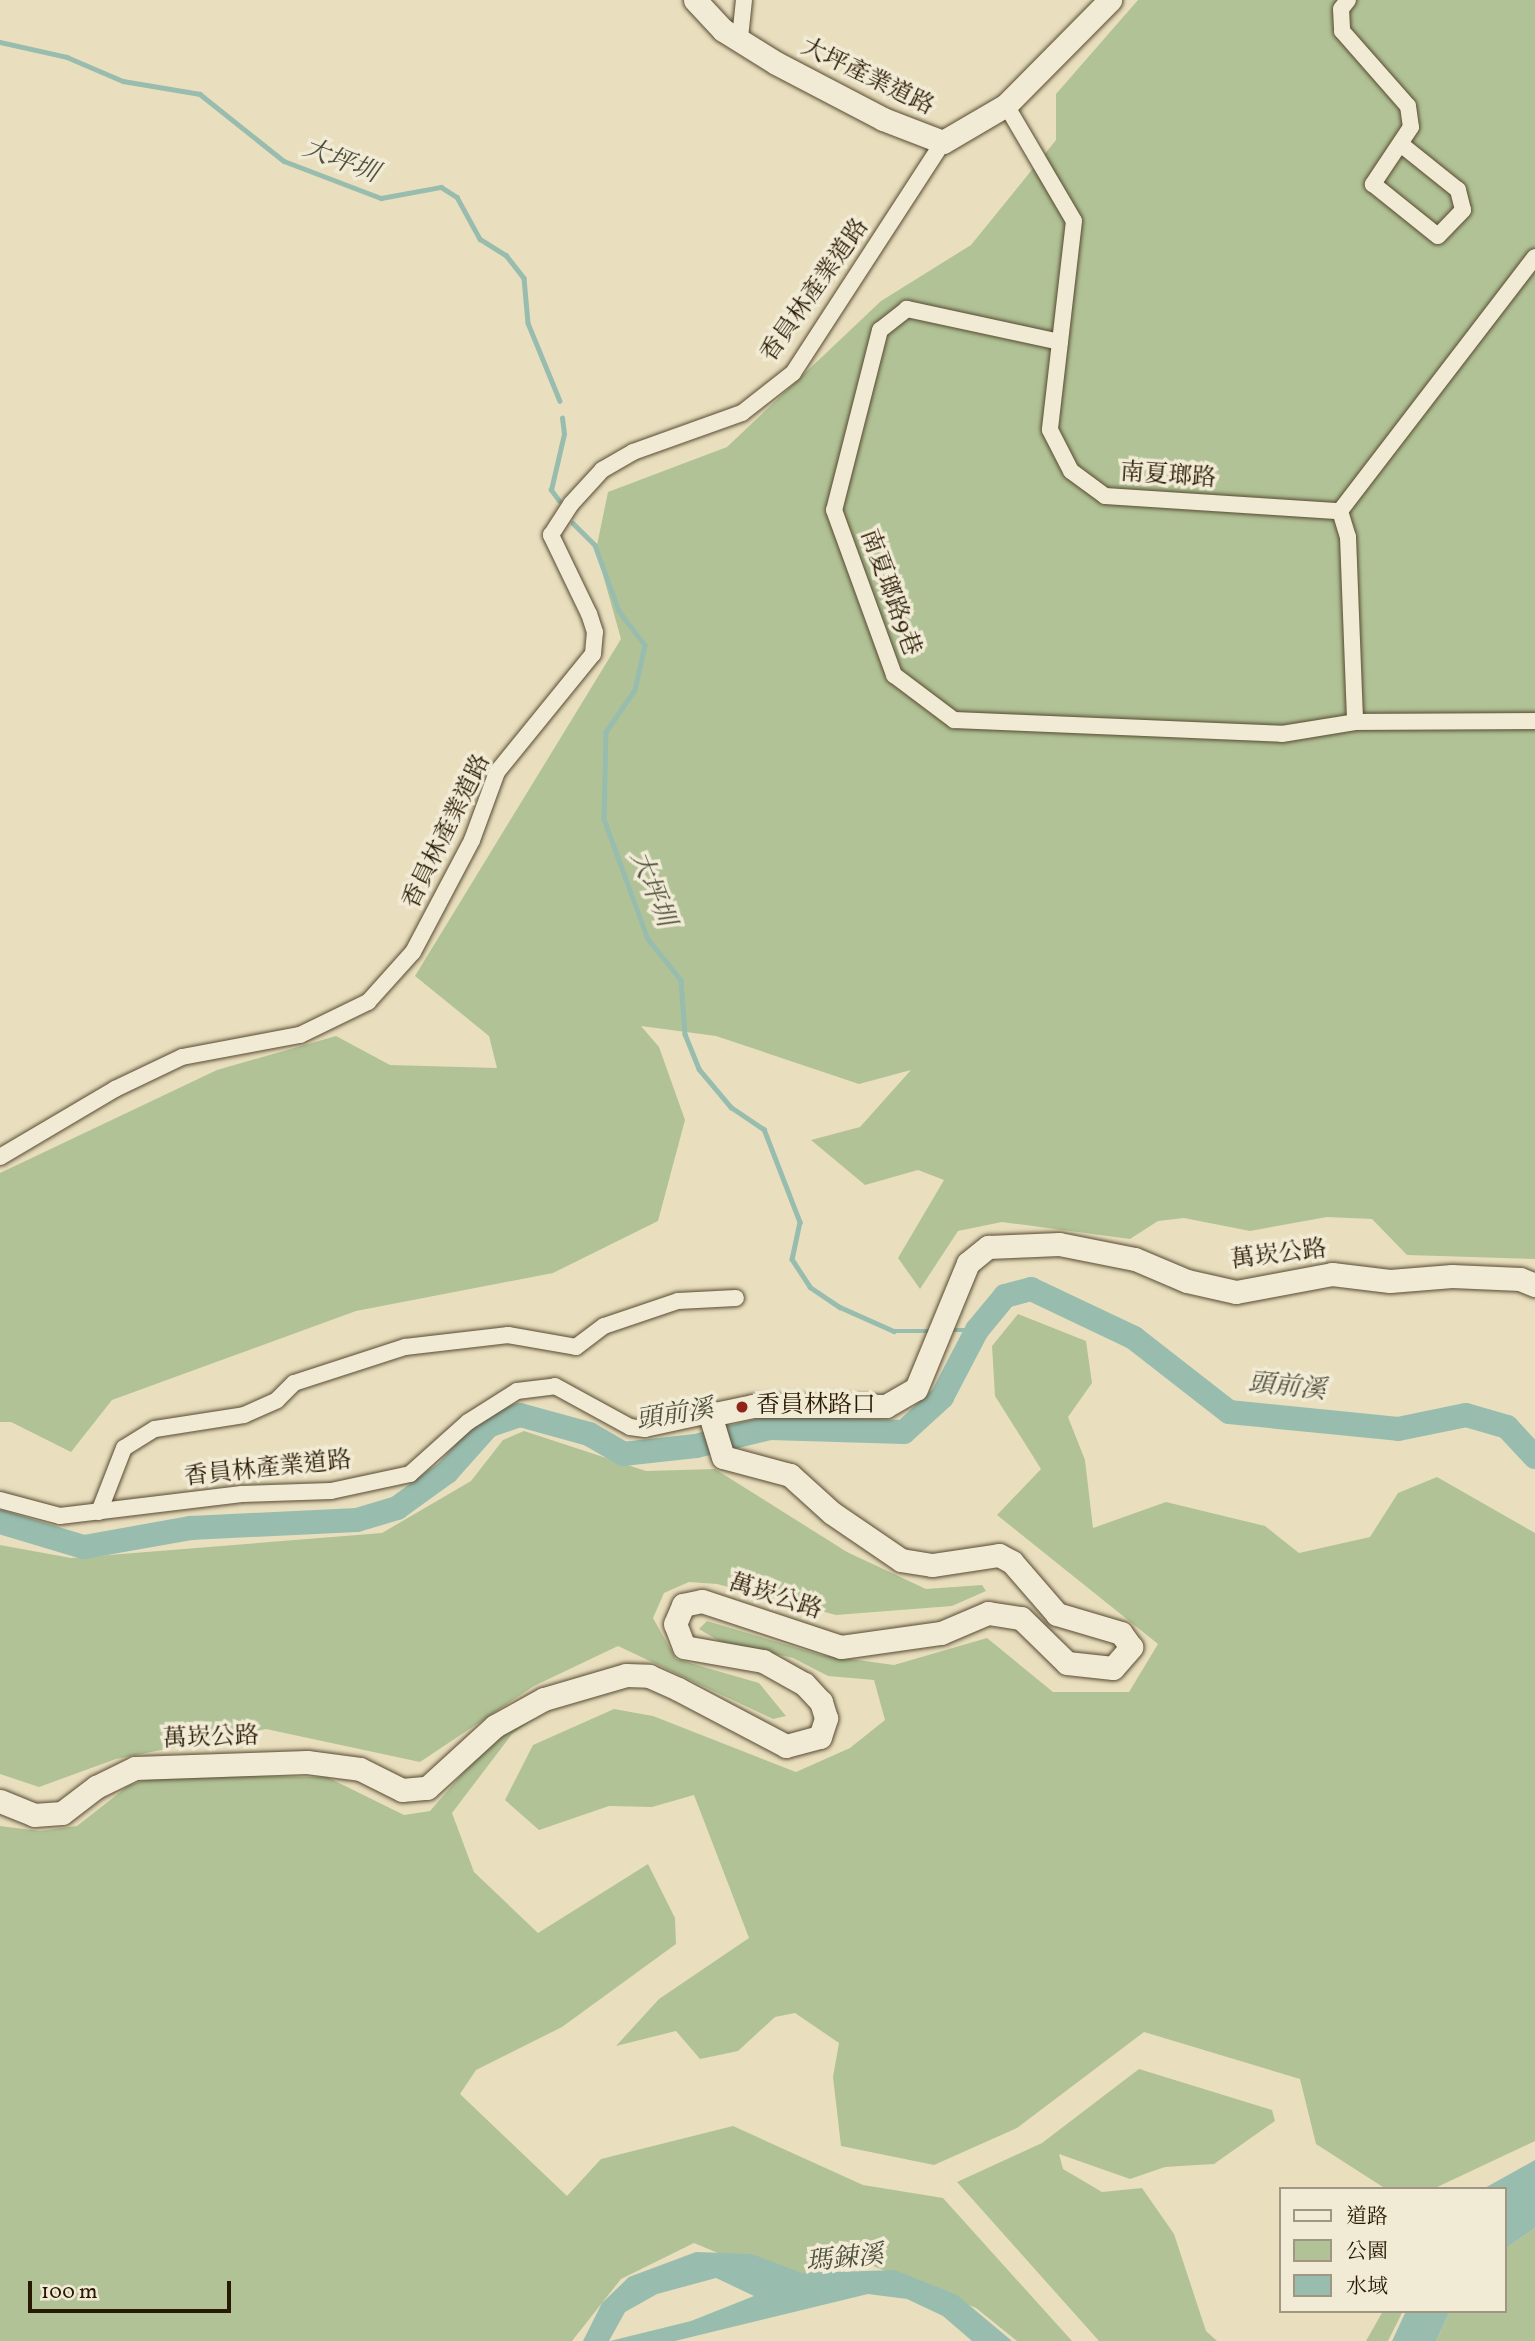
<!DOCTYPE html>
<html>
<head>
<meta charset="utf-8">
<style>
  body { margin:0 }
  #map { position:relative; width:1535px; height:2341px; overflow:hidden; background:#e9dfbe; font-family:Vollkorn,"Noto Serif TC",serif }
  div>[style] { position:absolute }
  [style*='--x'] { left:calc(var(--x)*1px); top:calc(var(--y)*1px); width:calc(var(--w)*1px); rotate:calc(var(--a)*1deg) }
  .green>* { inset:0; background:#b1c396 }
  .water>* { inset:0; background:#98bdae }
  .stream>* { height:4.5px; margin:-2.25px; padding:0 2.25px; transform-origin:2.25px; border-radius:2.25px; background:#98bdae }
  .river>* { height:24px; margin:-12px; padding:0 12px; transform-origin:12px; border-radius:12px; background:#98bdae }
  .roads { filter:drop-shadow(0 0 2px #584a32) drop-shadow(0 0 2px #584a32) }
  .street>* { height:16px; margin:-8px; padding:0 8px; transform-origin:8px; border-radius:8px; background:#f1ead5 }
  .secondary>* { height:23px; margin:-11.5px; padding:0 11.5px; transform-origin:11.5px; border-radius:11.5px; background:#f1ead5 }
  .dots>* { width:19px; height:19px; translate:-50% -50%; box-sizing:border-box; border:4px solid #f1ead5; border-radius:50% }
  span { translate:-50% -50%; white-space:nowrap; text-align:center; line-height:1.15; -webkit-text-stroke:7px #f1ead5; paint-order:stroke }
  .street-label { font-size:24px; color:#281903 }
  .poi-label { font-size:24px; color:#281903 }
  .left { translate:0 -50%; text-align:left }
  .water-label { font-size:26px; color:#4f523f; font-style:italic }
  .legend { position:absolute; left:1279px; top:2187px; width:228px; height:126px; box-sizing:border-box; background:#f1ead5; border:2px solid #a19681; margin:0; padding:9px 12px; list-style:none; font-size:21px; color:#281903 }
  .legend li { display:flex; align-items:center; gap:14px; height:35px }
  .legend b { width:35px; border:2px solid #a19681 }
  .scale { position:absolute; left:28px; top:2281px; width:203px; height:32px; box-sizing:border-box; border:4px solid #281903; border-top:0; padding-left:9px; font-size:21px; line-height:24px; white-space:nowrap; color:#281903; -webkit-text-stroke:5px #f1ead5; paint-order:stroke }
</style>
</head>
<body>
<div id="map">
  <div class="green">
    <i style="clip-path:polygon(1138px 0,1535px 0,1535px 1259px,1407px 1255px,1372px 1219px,1327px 1217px,1250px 1231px,1184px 1218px,1158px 1221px,1130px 1239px,1002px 1222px,958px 1231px,920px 1289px,898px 1258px,944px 1180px,918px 1170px,865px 1185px,811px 1140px,860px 1127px,911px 1070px,859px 1084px,716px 1036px,641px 1026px,659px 1047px,685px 1120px,658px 1221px,553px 1273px,356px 1311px,112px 1400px,71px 1452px,11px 1422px,0 1422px,0 1173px,217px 1070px,336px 1036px,390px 1065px,497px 1068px,489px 1036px,415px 976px,621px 639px,596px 550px,608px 492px,727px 447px,881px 301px,971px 245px,1056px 140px,1056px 94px)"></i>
    <i style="clip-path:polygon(1018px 1314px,1086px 1341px,1092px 1383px,1068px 1417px,1085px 1460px,1093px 1528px,1166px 1502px,1265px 1526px,1299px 1553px,1370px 1537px,1398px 1493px,1437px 1477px,1535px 1533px,1535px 2141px,1433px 2189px,1386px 2189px,1316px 2144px,1300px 2079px,1144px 2032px,1017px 2128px,934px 2165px,841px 2146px,833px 2077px,839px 2043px,795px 2013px,775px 2017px,738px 2051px,700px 2059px,676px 2031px,616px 2046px,659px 1999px,749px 1938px,694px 1795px,652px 1807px,609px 1806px,539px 1830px,505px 1800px,533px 1745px,614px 1709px,653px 1716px,796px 1772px,850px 1748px,885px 1720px,874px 1680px,828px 1676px,793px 1658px,719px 1641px,699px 1629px,707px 1621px,821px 1655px,894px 1665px,987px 1638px,1053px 1692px,1129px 1692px,1158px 1644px,997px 1515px,1041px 1469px,995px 1396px,992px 1346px)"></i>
    <i style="clip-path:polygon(524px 1431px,646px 1471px,715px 1469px,847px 1552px,926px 1589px,982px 1585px,986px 1591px,952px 1606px,836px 1615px,717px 1584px,689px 1582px,664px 1593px,653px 1618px,676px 1659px,759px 1683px,786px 1716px,773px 1719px,618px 1646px,534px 1686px,420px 1762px,266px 1729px,116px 1759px,39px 1787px,0 1774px,0 1545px,71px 1558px,382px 1533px,471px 1481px,503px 1440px)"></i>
    <i style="clip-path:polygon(537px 1716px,512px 1734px,452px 1813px,474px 1872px,538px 1933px,648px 1864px,675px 1918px,676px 1944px,562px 2027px,476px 2070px,460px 2094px,567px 2196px,601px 2159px,733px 2126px,863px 2185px,943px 2198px,1072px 2341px,1017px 2341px,976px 2308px,866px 2263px,790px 2283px,694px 2243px,621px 2279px,572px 2341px,0 2341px,0 1826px,40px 1831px,77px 1826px,128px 1786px,159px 1775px,327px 1777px,404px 1815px,430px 1811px,498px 1733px)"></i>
    <i style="clip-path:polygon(1139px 2069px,1272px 2110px,1275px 2121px,1214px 2164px,1165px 2167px,1130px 2179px,1059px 2154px,1063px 2169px,1102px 2192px,1142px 2188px,1174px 2234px,1206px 2331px,1217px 2341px,1099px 2341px,957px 2182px,1042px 2143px)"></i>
    <i style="clip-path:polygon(1535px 2228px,1535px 2341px,1436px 2341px,1450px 2311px,1505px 2311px,1505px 2249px)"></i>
    <i style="clip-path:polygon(1383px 2311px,1403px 2311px,1388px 2341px,1366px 2341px)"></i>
  </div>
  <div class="water">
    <i style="clip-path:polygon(1535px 2160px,1535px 2228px,1505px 2249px,1505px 2189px,1483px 2189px)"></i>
    <i style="clip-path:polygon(696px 2252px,752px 2254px,802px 2273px,895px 2270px,957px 2295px,1012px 2341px,972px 2341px,943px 2316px,907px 2299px,868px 2294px,675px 2341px,610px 2341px,691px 2321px,754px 2296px,716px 2278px,657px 2294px,625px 2312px,609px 2341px,583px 2341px,602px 2303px,629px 2277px)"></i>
    <i style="clip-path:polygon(1406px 2311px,1450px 2311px,1436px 2341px,1392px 2341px)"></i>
  </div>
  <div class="stream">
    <i style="--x:0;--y:42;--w:69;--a:12.6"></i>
    <i style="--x:67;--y:57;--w:61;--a:23.2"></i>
    <i style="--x:123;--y:81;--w:78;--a:9.6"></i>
    <i style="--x:200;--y:94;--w:107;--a:38.6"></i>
    <i style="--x:284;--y:161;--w:104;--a:20.9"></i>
    <i style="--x:381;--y:198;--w:61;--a:-10.4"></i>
    <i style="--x:441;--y:187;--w:19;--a:32"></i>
    <i style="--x:457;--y:197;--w:48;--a:61.3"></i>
    <i style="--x:480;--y:239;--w:31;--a:32"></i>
    <i style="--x:506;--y:255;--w:29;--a:52"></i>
    <i style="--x:524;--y:278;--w:45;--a:84.9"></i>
    <i style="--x:528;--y:323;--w:84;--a:67.7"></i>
    <i style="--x:559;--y:501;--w:14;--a:-126"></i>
    <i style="--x:551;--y:490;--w:57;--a:-76.9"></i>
    <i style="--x:564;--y:434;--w:16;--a:-97"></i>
    <i style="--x:573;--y:523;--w:31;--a:45"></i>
    <i style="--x:595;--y:545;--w:70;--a:70"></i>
    <i style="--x:619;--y:611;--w:43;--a:52.6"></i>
    <i style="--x:645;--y:645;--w:46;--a:102.5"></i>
    <i style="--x:635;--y:690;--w:51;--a:124.6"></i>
    <i style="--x:606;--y:732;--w:87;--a:91.3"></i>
    <i style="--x:604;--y:819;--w:128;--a:69.9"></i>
    <i style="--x:648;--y:939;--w:53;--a:51.2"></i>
    <i style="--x:681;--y:980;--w:54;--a:85.8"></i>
    <i style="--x:685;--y:1034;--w:38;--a:68"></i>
    <i style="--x:699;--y:1069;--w:50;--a:49.9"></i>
    <i style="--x:731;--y:1107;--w:40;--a:34"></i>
    <i style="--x:764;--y:1129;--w:100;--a:68.8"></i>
    <i style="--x:800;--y:1222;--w:38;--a:102"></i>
    <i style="--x:792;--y:1259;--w:33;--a:57"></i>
    <i style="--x:810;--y:1287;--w:36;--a:34"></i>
    <i style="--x:840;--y:1307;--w:59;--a:24"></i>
    <i style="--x:894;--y:1331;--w:35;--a:0"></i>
    <i style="--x:954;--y:1330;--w:23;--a:0"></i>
  </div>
  <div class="river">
    <i style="--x:0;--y:1522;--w:88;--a:16.6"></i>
    <i style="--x:84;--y:1547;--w:109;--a:-10.1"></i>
    <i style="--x:191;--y:1528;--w:166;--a:-2.8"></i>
    <i style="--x:357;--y:1520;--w:42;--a:-16.7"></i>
    <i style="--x:397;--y:1508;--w:62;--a:-35.8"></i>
    <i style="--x:447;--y:1472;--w:62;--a:-48.3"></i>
    <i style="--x:488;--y:1426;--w:34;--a:-19"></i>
    <i style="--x:520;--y:1415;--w:72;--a:15.4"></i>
    <i style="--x:589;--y:1434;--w:39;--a:30"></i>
    <i style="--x:623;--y:1454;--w:73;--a:-6.3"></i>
    <i style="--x:696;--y:1446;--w:76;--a:-13.7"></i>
    <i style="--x:770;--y:1428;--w:134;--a:1.7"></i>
    <i style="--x:904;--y:1432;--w:52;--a:-42.6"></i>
    <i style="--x:942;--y:1397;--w:76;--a:-62.4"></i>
    <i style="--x:977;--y:1330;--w:44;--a:-50.5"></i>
    <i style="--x:1005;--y:1296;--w:27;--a:-15"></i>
    <i style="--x:1031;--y:1289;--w:114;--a:25.4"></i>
    <i style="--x:1134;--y:1338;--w:120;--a:37.9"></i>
    <i style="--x:1229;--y:1412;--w:170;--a:5.7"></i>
    <i style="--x:1398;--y:1429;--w:69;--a:-11.6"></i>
    <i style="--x:1466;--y:1415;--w:43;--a:16.3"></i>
    <i style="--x:1507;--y:1427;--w:41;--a:47"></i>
  </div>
  <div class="roads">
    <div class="street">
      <i style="--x:1348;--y:0;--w:11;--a:128"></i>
      <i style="--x:1341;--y:9;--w:22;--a:87"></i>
      <i style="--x:1342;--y:31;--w:100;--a:48.7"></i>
      <i style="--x:1408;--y:106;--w:21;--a:82"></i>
      <i style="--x:1411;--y:127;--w:69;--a:123.7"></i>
      <i style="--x:1373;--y:184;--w:83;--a:38.7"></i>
      <i style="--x:1438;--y:236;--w:36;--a:-46"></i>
      <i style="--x:1463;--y:210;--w:21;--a:-104"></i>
      <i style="--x:1458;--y:190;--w:70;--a:-141.3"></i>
      <i style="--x:740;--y:38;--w:38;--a:-84"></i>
      <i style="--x:1006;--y:105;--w:134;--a:59.6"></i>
      <i style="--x:1074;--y:221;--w:210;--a:96.6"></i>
      <i style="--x:1050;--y:430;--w:46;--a:62.9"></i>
      <i style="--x:1071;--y:471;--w:42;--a:36.3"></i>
      <i style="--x:1105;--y:496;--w:235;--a:3.7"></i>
      <i style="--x:1340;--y:511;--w:320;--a:-52.5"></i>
      <i style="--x:1060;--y:342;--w:157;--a:-167.8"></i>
      <i style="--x:907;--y:309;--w:34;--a:142"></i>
      <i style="--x:880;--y:330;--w:186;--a:104.3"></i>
      <i style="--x:834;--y:510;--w:176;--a:70"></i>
      <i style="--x:894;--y:675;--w:75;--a:36.9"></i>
      <i style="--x:954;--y:720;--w:328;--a:2.4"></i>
      <i style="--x:1282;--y:734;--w:74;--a:-9.3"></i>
      <i style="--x:1340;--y:511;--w:27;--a:73"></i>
      <i style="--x:1348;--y:537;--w:185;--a:87.8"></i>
      <i style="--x:1355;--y:722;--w:180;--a:-0.3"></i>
      <i style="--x:0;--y:1157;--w:134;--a:-30.6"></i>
      <i style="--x:115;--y:1089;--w:74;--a:-25.5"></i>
      <i style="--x:182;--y:1057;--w:120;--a:-10.6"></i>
      <i style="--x:300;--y:1035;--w:76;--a:-25.9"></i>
      <i style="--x:368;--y:1002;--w:67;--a:-48"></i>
      <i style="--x:413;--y:952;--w:127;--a:-62.2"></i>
      <i style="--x:472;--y:840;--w:72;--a:-69.8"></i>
      <i style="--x:497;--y:772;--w:152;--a:-50.9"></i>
      <i style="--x:593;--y:654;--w:22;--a:-85"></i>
      <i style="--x:595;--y:632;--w:19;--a:-108"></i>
      <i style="--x:589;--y:614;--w:88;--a:-115.7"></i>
      <i style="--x:551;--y:535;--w:37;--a:-57"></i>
      <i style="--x:571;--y:504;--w:46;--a:-47.6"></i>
      <i style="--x:602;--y:470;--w:36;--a:-30"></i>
      <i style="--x:633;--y:452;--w:116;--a:-19.7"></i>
      <i style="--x:742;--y:413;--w:65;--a:-38.1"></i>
      <i style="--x:793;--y:373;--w:275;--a:-57"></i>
      <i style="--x:0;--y:1500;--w:62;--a:14.9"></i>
      <i style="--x:60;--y:1516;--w:183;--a:-6.9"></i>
      <i style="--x:242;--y:1494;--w:89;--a:-1.9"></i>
      <i style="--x:331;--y:1491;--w:81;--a:-12.1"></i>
      <i style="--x:410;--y:1474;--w:78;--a:-41.9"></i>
      <i style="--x:468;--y:1422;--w:58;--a:-32.3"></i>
      <i style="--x:517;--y:1391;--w:38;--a:-7"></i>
      <i style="--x:555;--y:1386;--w:85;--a:28.7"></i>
      <i style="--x:630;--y:1427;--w:15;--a:8"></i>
      <i style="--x:645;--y:1429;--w:66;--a:-12.2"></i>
      <i style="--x:99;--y:1512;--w:69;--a:-68.7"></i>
      <i style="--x:124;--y:1448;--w:36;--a:-32"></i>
      <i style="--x:155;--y:1429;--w:90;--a:-8.9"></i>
      <i style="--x:244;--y:1415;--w:36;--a:-24"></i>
      <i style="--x:277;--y:1400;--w:24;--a:-45"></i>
      <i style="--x:294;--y:1383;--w:117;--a:-18"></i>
      <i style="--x:405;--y:1347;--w:104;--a:-6.6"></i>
      <i style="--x:508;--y:1335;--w:69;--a:10"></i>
      <i style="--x:576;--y:1347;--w:35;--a:-37"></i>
      <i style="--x:604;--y:1326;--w:78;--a:-18.7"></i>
      <i style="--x:678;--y:1301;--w:58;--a:-3"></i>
    </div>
    <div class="secondary">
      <i style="--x:695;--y:0;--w:41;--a:47"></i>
      <i style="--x:723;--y:30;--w:62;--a:31.9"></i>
      <i style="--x:776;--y:63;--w:121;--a:27.6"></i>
      <i style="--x:883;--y:119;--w:64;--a:21"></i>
      <i style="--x:943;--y:142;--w:73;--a:-30.4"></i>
      <i style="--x:1006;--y:105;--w:148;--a:-45.3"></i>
      <i style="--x:0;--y:1801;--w:37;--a:22"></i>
      <i style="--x:34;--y:1815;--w:28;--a:-4"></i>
      <i style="--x:62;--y:1813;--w:43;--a:-37.4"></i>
      <i style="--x:96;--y:1787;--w:43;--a:-26"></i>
      <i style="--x:135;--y:1768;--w:172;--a:-2"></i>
      <i style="--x:307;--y:1762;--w:53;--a:7.5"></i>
      <i style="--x:360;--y:1769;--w:47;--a:26.6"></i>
      <i style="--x:402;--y:1790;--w:25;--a:-5"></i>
      <i style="--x:427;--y:1788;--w:92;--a:-42.4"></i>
      <i style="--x:495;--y:1726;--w:56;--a:-28.9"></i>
      <i style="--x:544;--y:1699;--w:85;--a:-16.3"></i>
      <i style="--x:626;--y:1675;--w:23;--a:2"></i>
      <i style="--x:649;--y:1676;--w:32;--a:24"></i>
      <i style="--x:678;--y:1689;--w:122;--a:27.8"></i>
      <i style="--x:786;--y:1746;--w:35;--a:-15"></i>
      <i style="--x:820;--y:1737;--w:20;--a:-72"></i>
      <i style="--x:826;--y:1718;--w:17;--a:-107"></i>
      <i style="--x:821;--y:1702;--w:25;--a:-133"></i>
      <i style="--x:804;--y:1684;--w:47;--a:-150.7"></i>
      <i style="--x:763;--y:1661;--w:80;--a:-170"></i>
      <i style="--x:684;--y:1647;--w:25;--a:-111"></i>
      <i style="--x:675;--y:1624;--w:21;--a:-67"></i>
      <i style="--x:683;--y:1605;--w:19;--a:-12"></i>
      <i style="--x:702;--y:1601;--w:146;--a:18.3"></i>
      <i style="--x:841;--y:1647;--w:101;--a:-8"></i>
      <i style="--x:941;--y:1633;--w:51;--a:-23.1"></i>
      <i style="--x:988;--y:1613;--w:33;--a:9"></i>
      <i style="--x:1021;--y:1618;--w:64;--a:44.4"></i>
      <i style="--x:1067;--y:1663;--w:46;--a:6.2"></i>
      <i style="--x:1113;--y:1668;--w:28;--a:-49"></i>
      <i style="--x:1131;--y:1647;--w:17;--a:-126"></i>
      <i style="--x:1121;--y:1633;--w:67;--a:-163.5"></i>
      <i style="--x:1057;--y:1614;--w:69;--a:-130.9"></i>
      <i style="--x:1012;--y:1562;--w:15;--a:-152"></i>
      <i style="--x:999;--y:1555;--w:68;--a:171.5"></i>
      <i style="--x:932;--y:1565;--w:31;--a:-171"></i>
      <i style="--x:901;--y:1560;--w:83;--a:-145.7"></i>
      <i style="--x:832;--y:1513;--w:57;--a:-137.9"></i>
      <i style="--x:790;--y:1475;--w:69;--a:-165"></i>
      <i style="--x:723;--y:1457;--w:44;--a:-107.2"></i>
      <i style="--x:710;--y:1415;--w:44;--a:-11.8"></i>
      <i style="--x:753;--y:1406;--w:133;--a:0"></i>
      <i style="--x:886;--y:1406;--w:34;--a:-30"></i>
      <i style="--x:916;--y:1389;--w:136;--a:-67.6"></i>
      <i style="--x:968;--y:1263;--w:26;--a:-39"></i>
      <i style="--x:988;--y:1247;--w:71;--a:-2.4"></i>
      <i style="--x:1059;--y:1244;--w:77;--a:11.2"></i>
      <i style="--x:1135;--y:1259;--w:56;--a:22.9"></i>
      <i style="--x:1187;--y:1281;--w:50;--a:12.7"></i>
      <i style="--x:1236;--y:1292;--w:98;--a:-10.6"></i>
      <i style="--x:1332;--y:1274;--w:58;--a:6.9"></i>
      <i style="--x:1390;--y:1281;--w:62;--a:-4.6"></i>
      <i style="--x:1452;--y:1276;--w:68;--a:2.5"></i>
      <i style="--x:1520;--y:1279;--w:16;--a:22"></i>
    </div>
  </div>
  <div class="dots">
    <i style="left:742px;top:1407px;background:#8f2418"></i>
  </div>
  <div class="street-label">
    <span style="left:867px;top:78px;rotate:26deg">大坪產業道路</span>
    <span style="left:816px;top:291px;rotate:-55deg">香員林產業道路</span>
    <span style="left:1168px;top:477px;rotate:4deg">南夏瑯路</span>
    <span style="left:889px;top:593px;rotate:70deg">南夏瑯路9巷</span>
    <span style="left:448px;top:832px;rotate:-64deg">香員林產業道路</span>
    <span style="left:1279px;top:1256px;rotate:-7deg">萬崁公路</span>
    <span style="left:268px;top:1470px;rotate:-6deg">香員林產業道路</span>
    <span style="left:775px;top:1598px;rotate:18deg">萬崁公路</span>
    <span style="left:211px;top:1739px;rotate:-2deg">萬崁公路</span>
  </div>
  <div class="poi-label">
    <span class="left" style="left:756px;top:1407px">香員林路口</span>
  </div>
  <div class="water-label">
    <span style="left:340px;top:162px;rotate:21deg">大坪圳</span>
    <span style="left:651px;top:889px;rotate:68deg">大坪圳</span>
    <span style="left:1287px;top:1388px;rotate:6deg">頭前溪</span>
    <span style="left:675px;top:1416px;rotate:-9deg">頭前溪</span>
    <span style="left:845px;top:2260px;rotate:-6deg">瑪鋉溪</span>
  </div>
  <ul class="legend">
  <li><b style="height:9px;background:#f1ead5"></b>道路</li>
  <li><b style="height:19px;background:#b1c396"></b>公園</li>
  <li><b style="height:19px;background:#98bdae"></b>水域</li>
  </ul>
  <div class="scale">100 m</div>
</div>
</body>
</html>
